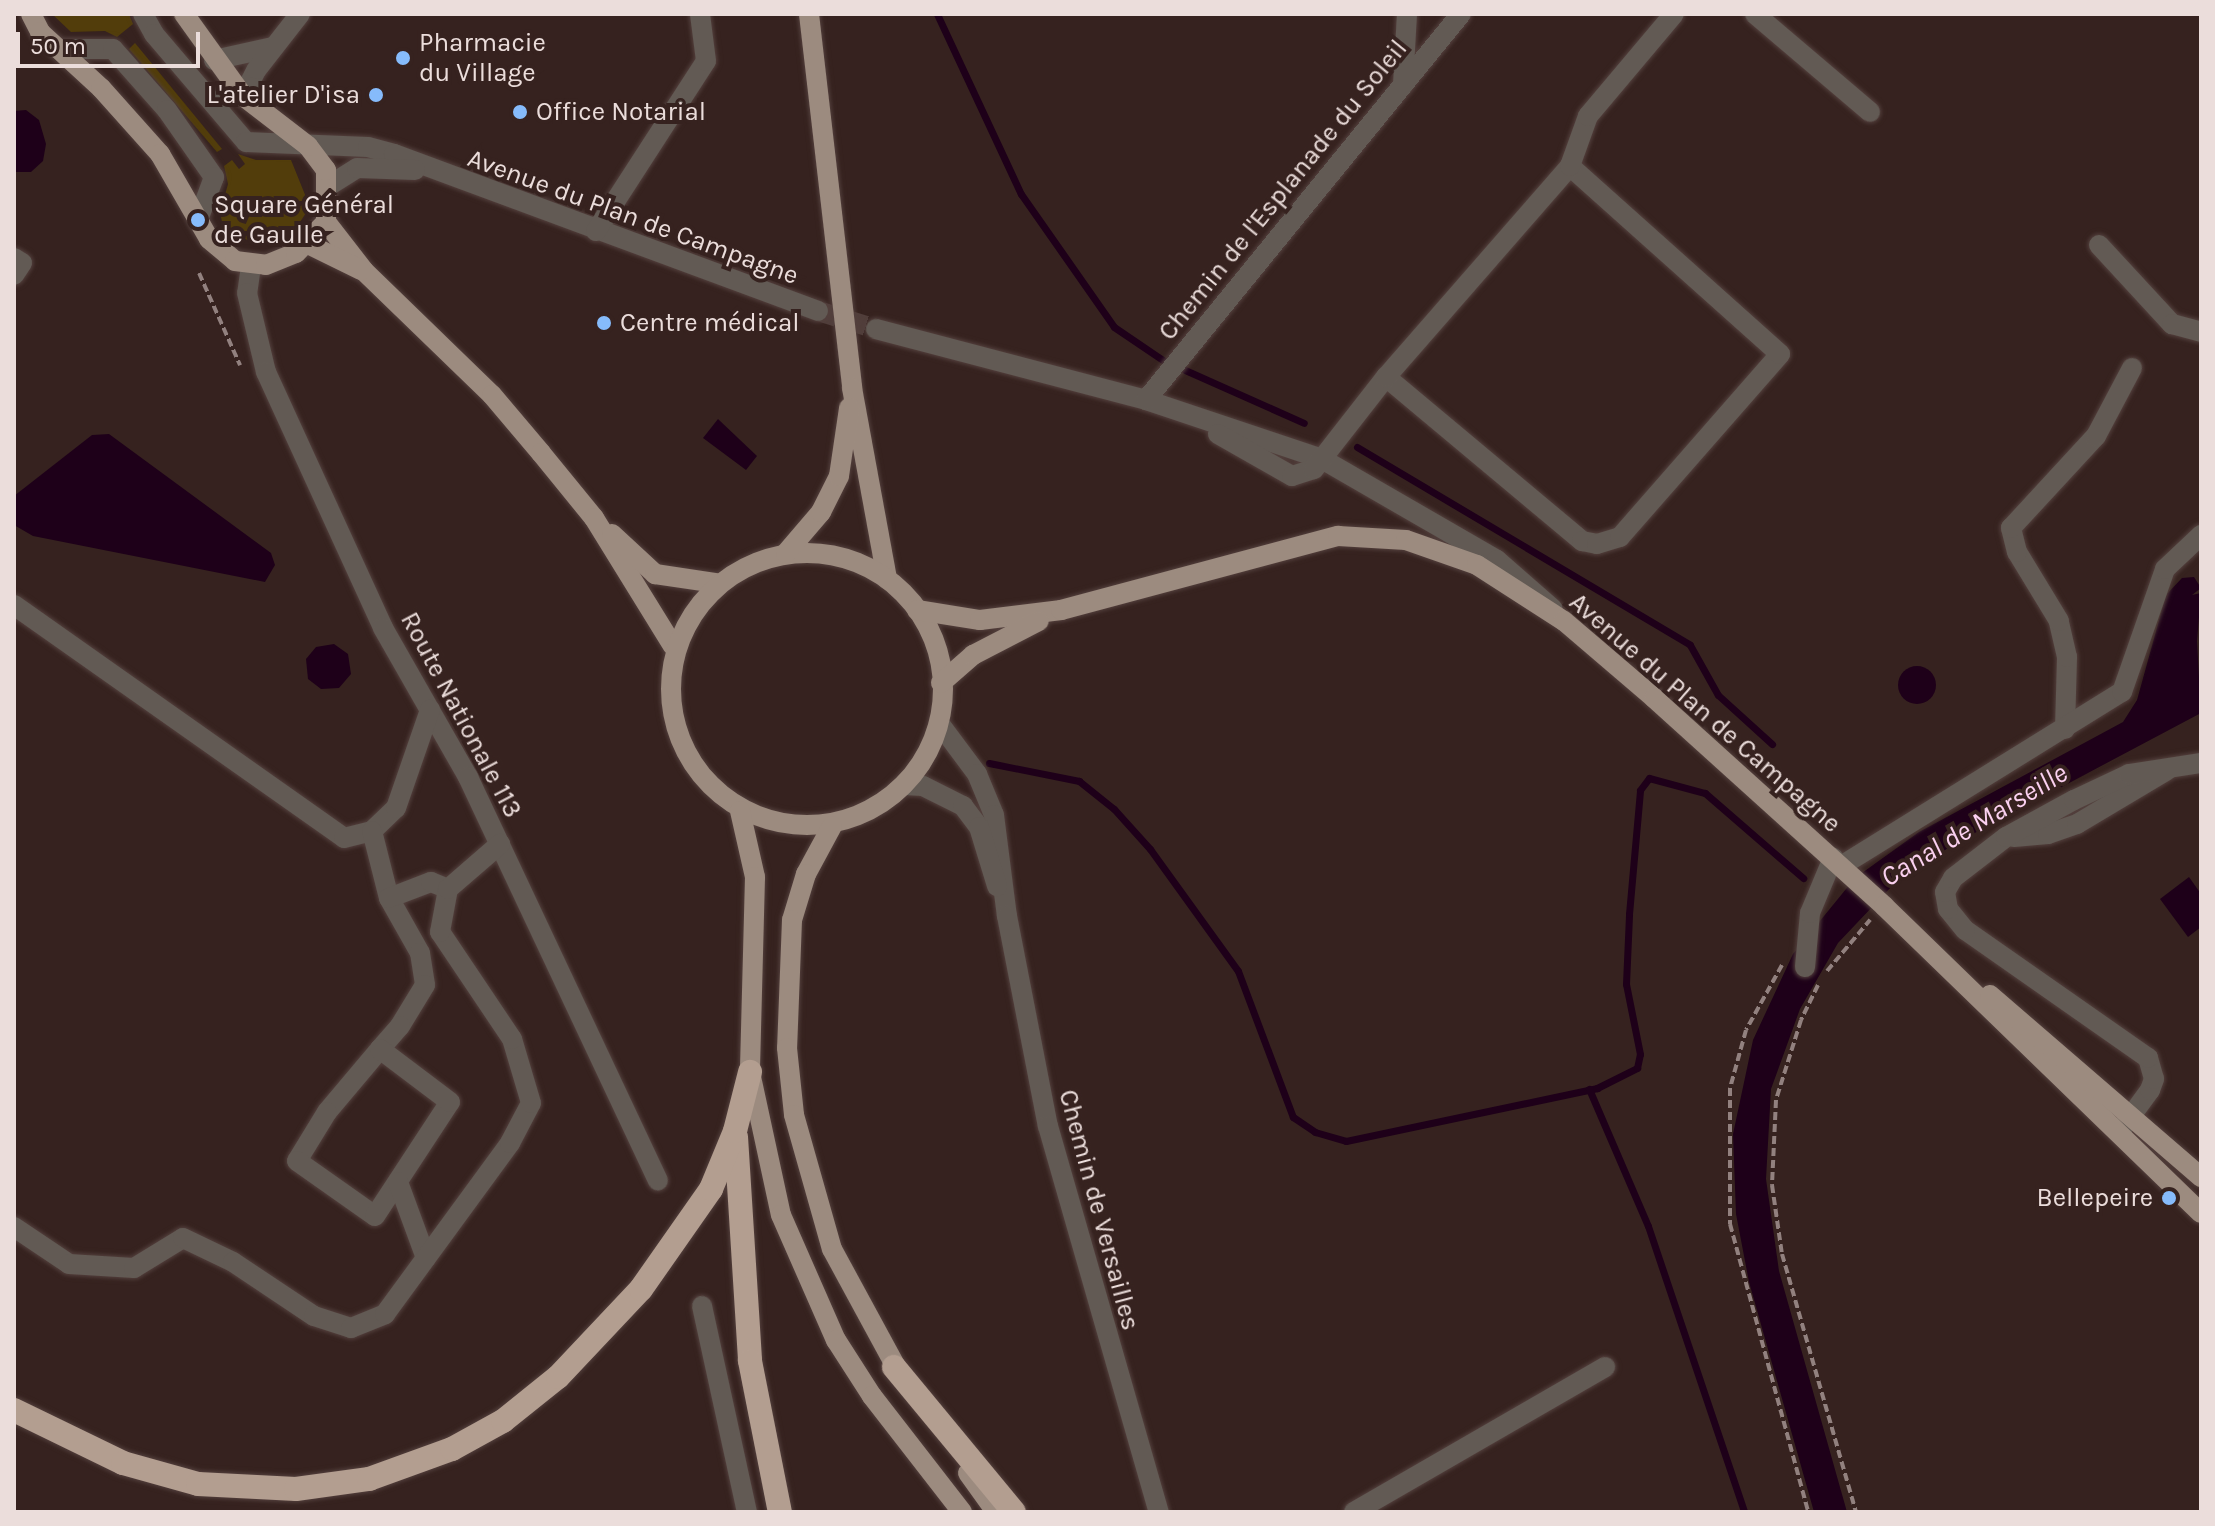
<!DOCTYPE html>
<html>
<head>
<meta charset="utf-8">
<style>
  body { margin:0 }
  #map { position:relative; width:2215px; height:1526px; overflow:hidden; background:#36221f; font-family:Karla,sans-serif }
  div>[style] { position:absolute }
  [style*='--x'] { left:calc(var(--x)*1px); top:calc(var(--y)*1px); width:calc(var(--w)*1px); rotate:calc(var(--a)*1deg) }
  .green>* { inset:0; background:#523d0b }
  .water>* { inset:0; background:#1e0019 }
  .round { border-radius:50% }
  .stream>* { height:7px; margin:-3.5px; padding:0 3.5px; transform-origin:3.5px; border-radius:3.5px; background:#1e0019 }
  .minor-tunnel>* { height:20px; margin-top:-10px; transform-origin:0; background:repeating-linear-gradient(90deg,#513e3b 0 20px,transparent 0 30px) }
  .path>* { height:4px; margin-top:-2px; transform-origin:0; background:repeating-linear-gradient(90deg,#92817f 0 8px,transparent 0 12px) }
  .roads { filter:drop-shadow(0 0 2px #53403d) drop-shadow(0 0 2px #53403d) }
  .minor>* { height:20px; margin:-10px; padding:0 10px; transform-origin:10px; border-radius:10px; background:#625a54 }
  .major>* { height:20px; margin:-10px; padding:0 10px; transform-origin:10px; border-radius:10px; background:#9c8b7f }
  .major>.ring { margin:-10px; padding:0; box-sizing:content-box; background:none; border:20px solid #9c8b7f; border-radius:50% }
  .highway>* { height:24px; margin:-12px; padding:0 12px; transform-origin:12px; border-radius:12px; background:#b39e90 }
  .dots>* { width:22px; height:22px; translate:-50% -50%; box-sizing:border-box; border:4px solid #36221f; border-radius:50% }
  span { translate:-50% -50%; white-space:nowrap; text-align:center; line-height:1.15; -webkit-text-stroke:8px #36221f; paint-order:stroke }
  .poi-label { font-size:26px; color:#ebdddb }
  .left { translate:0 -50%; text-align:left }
  .right { translate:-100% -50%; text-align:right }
  .street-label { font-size:26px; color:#ebdddb }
  .water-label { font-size:28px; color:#fbd1f0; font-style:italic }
  .frame { position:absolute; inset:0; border:16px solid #ebdddb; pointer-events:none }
  .scale { position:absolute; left:16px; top:32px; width:184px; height:36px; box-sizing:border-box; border:4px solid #ebdddb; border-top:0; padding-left:10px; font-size:24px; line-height:28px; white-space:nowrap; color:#ebdddb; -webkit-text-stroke:6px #36221f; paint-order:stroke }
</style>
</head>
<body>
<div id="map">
  <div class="green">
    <i style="clip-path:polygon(52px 14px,129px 14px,133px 24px,117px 37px,105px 31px,71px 32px)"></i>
    <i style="clip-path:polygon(135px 43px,222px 149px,217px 152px,129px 49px)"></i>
    <i style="clip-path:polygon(238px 154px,256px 160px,291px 160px,310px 207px,290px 237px,262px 246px,224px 230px,220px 213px,228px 184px,224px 166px,232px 160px,239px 169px,245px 164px)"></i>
  </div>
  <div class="water">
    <i style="clip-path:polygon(26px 110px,39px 120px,46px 144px,43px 161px,31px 172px,14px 172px,14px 111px)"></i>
    <i style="clip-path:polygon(718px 419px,757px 456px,746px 470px,703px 438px)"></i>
    <i style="clip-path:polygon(109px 434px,271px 553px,275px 565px,265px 582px,33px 536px,14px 525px,14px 496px,92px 435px)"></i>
    <i style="clip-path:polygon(2194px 577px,2201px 588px,2192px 595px,2201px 593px,2197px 641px,2201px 713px,1954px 844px,1892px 886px,1838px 943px,1800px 1009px,1771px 1089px,1766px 1179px,1779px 1271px,1847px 1512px,1814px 1512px,1749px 1282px,1736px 1214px,1733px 1134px,1753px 1040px,1793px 954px,1855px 878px,1919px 832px,2123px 722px,2137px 700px,2166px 595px,2182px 578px)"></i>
    <i style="clip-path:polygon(334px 644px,348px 654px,351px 674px,339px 688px,321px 689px,308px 679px,306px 659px,316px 647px)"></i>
    <i class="round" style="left:1898px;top:666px;width:38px;height:38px"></i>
    <i style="clip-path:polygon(2189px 877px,2201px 894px,2201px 927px,2188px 937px,2160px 899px)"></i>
  </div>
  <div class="stream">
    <i style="--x:937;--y:14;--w:199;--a:65"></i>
    <i style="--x:1021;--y:194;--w:162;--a:55"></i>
    <i style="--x:1114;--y:327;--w:60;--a:34.2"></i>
    <i style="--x:1185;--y:370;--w:130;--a:24"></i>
    <i style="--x:1357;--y:447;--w:387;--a:30.7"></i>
    <i style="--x:1690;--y:645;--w:57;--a:60.8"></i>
    <i style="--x:1718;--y:695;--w:73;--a:42.2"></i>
    <i style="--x:989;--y:763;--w:92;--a:11.3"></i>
    <i style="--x:1079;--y:781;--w:45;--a:38.7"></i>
    <i style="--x:1114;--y:809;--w:54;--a:48"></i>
    <i style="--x:1150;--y:849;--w:150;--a:54.2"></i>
    <i style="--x:1238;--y:971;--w:156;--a:69.4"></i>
    <i style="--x:1293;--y:1117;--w:27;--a:34"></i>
    <i style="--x:1315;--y:1132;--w:32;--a:16"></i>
    <i style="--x:1346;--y:1141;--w:257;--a:-11.9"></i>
    <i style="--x:1597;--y:1088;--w:45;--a:-26.6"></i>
    <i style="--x:1637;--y:1068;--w:14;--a:-78"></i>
    <i style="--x:1640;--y:1054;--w:71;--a:-101.3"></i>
    <i style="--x:1626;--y:984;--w:70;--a:-87.5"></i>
    <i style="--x:1629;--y:914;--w:124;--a:-84.9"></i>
    <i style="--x:1640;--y:790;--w:15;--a:-53"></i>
    <i style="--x:1649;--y:778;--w:58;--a:15"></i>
    <i style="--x:1705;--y:793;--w:130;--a:40.9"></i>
    <i style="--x:1589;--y:1089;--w:149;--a:66.7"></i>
    <i style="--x:1648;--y:1226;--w:302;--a:71.4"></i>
  </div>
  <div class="minor-tunnel">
    <i style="--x:818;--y:311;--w:61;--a:17.2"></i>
  </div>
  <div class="path">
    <i style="--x:199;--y:273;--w:101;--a:66"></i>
    <i style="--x:1782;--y:965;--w:74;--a:119"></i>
    <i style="--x:1746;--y:1030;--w:60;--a:105.4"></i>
    <i style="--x:1730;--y:1088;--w:136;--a:90"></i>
    <i style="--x:1730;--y:1224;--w:298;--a:74.8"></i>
    <i style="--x:1827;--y:971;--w:67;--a:-49.9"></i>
    <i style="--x:1818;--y:985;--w:39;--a:116"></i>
    <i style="--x:1801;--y:1020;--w:84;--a:107.4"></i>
    <i style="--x:1776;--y:1100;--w:85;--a:92.7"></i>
    <i style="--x:1772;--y:1185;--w:70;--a:81.8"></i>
    <i style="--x:1782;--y:1254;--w:268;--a:74"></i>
  </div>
  <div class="roads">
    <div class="minor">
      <i style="--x:143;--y:14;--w:23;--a:61"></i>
      <i style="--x:154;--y:34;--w:142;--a:49.6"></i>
      <i style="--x:246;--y:142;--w:122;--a:2.3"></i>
      <i style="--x:368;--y:147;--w:27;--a:15"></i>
      <i style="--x:394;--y:154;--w:452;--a:20.3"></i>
      <i style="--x:1755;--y:14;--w:151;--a:40.4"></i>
      <i style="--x:58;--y:49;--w:55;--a:0"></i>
      <i style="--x:113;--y:49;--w:81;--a:48.5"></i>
      <i style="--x:167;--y:110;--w:82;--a:55"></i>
      <i style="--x:214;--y:177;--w:46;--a:110.4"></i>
      <i style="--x:214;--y:60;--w:60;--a:-12.4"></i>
      <i style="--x:1403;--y:85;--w:71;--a:-86.8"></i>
      <i style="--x:243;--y:96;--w:30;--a:-63"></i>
      <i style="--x:257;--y:69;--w:70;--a:-52"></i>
      <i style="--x:330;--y:185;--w:32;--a:-32"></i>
      <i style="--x:357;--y:168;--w:58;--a:2"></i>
      <i style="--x:596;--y:231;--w:202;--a:-57.1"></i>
      <i style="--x:706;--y:61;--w:47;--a:-97.3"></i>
      <i style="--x:2099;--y:245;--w:108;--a:47.3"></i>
      <i style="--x:2172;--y:324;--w:30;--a:15"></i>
      <i style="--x:14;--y:258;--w:9;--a:32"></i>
      <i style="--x:22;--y:263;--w:14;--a:124"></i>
      <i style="--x:251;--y:266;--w:27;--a:98"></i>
      <i style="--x:247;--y:293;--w:81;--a:76.5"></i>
      <i style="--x:266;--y:372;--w:281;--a:65.4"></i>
      <i style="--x:383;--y:628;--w:172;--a:60.3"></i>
      <i style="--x:468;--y:777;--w:446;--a:64.8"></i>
      <i style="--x:876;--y:329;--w:279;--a:14.7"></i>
      <i style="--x:1146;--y:400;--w:186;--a:18.5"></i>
      <i style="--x:1322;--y:459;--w:202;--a:30"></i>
      <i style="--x:1497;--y:560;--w:74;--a:41.2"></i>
      <i style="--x:1386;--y:377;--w:256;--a:39.9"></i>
      <i style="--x:1582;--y:541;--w:15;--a:11"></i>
      <i style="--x:1597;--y:544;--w:24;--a:-17"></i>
      <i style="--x:1620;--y:537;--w:243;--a:-48.8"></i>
      <i style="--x:1780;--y:354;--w:282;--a:-138.2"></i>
      <i style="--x:1146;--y:400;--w:498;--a:-50.8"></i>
      <i style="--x:1218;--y:434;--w:85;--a:29.6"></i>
      <i style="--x:1292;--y:476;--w:23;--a:-18"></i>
      <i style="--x:1314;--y:469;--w:117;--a:-52"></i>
      <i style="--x:1386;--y:377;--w:280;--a:-48.9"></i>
      <i style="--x:1570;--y:166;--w:53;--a:-70.2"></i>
      <i style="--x:1588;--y:116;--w:133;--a:-49.9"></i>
      <i style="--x:14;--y:605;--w:404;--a:35.2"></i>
      <i style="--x:344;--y:838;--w:29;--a:-14"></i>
      <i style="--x:372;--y:831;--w:33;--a:-44"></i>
      <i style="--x:396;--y:808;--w:104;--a:-70.9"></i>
      <i style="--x:942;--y:727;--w:59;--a:53.3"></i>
      <i style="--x:977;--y:774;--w:44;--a:67.5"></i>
      <i style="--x:994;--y:815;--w:102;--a:82.7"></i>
      <i style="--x:1007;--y:916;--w:214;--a:79"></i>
      <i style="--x:1048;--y:1126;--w:402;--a:74"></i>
      <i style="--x:2065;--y:729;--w:72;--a:-88.4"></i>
      <i style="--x:2067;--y:657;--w:37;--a:-103"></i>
      <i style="--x:2059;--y:621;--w:81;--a:-121.3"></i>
      <i style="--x:2017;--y:552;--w:25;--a:-104"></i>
      <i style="--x:2011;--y:528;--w:125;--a:-47.3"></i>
      <i style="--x:2096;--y:436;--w:77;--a:-62.1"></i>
      <i style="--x:904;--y:785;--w:19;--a:3"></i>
      <i style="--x:923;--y:786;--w:45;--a:26.6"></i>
      <i style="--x:963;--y:806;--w:26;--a:53"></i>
      <i style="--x:979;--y:827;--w:62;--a:73"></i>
      <i style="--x:372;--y:831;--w:69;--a:75.8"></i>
      <i style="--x:389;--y:898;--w:63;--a:60.6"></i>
      <i style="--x:420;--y:953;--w:32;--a:81"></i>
      <i style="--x:425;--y:985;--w:48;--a:121.4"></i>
      <i style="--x:400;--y:1026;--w:30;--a:131"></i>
      <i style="--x:380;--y:1049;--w:82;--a:130.1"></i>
      <i style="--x:327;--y:1112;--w:57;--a:121.5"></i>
      <i style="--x:297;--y:1161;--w:95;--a:35.2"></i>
      <i style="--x:375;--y:1216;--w:136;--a:-56.7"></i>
      <i style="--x:450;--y:1102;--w:88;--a:-142.9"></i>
      <i style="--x:2014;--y:837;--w:34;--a:-5"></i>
      <i style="--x:2048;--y:834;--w:31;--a:-19"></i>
      <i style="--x:2077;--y:824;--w:104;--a:-30.8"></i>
      <i style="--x:1841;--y:866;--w:331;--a:-31.8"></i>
      <i style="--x:2122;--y:692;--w:130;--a:-70.7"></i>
      <i style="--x:2165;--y:569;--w:50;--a:-43.4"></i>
      <i style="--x:389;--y:898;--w:45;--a:-20.9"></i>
      <i style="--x:431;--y:882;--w:18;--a:22"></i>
      <i style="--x:1805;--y:967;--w:54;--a:-84.7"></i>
      <i style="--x:1810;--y:913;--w:60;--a:-67.3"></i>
      <i style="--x:2120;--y:1131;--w:51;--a:-53.8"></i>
      <i style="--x:2150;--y:1090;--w:12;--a:-70"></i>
      <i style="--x:2154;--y:1079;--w:22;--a:-106"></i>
      <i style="--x:2148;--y:1058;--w:223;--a:-145"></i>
      <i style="--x:1965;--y:930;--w:27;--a:-129"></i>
      <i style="--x:1948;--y:909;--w:17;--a:-100"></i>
      <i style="--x:1945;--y:892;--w:16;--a:-60"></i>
      <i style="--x:1953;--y:878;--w:67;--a:-37.7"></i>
      <i style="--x:2006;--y:837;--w:77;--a:-28.6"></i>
      <i style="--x:2074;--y:800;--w:61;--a:-25.3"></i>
      <i style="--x:2129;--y:774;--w:73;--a:-8.7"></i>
      <i style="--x:398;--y:1182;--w:81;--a:69.8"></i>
      <i style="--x:14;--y:1227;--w:66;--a:33.9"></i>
      <i style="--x:69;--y:1264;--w:65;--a:3.5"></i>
      <i style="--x:134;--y:1268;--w:57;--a:-31.5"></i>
      <i style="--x:183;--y:1238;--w:55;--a:25.6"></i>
      <i style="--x:233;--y:1262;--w:97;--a:33.7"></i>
      <i style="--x:314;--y:1316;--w:39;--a:18"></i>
      <i style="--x:351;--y:1328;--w:37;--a:-22"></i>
      <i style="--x:385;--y:1314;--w:212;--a:-53.8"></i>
      <i style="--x:510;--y:1143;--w:45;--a:-62.3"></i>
      <i style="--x:531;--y:1103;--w:67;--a:-106.5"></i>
      <i style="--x:512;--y:1039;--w:129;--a:-123.9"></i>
      <i style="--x:440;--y:932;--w:44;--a:-79.5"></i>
      <i style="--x:448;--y:889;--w:69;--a:-40.9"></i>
      <i style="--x:702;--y:1306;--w:211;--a:77.7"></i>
      <i style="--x:1354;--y:1512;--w:290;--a:-30"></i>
    </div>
    <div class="major">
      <i style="--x:31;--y:14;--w:20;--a:63"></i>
      <i style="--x:40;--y:32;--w:83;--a:42.6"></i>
      <i style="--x:101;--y:88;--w:89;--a:48.2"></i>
      <i style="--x:160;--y:154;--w:98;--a:60"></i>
      <i style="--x:209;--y:239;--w:34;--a:40"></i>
      <i style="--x:235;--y:261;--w:31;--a:7"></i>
      <i style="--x:266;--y:265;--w:32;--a:-22"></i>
      <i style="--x:296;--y:253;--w:43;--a:-45.9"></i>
      <i style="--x:326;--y:222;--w:52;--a:-90"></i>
      <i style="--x:326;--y:170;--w:30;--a:-127"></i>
      <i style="--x:308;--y:146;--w:82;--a:-142.4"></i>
      <i style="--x:243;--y:96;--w:101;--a:-125.7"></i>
      <i style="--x:809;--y:14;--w:376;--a:83.4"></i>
      <i style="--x:852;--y:388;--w:194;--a:79.6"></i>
      <i style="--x:326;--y:222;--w:62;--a:52.2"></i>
      <i style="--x:364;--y:271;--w:178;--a:44.1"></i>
      <i style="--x:492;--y:395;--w:76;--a:49.8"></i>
      <i style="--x:541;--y:453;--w:84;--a:50.8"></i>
      <i style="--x:594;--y:518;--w:150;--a:58.3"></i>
      <i style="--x:308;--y:244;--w:59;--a:26.1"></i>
      <i style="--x:612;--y:534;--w:59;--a:42.9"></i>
      <i style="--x:655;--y:574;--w:62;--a:8.4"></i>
      <i class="ring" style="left:671px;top:553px;width:252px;height:252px"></i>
      <i style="--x:786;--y:553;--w:54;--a:-49.5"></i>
      <i style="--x:821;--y:512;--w:40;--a:-63.4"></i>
      <i style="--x:839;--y:476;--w:69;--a:-81.6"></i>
      <i style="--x:917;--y:610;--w:64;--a:9"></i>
      <i style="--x:980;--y:620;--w:82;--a:-7"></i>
      <i style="--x:1061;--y:610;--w:287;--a:-15"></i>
      <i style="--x:1338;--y:536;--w:68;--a:3.4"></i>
      <i style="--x:1406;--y:540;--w:75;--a:19.4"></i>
      <i style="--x:1477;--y:565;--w:103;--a:32.8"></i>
      <i style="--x:1564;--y:621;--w:118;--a:40.5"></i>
      <i style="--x:1654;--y:698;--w:310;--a:42.1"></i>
      <i style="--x:1884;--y:906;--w:441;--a:44.1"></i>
      <i style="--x:941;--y:683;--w:43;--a:-41.2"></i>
      <i style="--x:973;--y:655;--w:74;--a:-27.3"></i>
      <i style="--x:740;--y:811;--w:68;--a:77.2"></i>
      <i style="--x:755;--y:877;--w:195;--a:91.5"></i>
      <i style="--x:750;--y:1072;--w:146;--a:77.8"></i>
      <i style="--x:781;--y:1215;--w:137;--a:66.3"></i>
      <i style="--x:836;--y:1340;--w:67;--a:57.3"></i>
      <i style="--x:872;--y:1396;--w:147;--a:52.2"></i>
      <i style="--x:832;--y:826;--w:55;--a:118.4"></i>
      <i style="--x:806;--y:874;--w:48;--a:106.9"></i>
      <i style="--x:792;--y:920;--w:128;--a:92.2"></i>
      <i style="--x:787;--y:1048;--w:67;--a:84"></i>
      <i style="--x:794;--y:1115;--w:139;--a:74.2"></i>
      <i style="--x:832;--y:1249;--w:147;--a:61.5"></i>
      <i style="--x:1990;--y:995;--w:279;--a:40.8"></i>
      <i style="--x:968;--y:1473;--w:48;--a:54.3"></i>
    </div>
    <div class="highway">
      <i style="--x:736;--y:1137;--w:224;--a:86.4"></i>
      <i style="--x:750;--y:1361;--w:154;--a:78.8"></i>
      <i style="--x:894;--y:1367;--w:188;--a:50.4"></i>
      <i style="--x:14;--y:1410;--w:121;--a:25.9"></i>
      <i style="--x:123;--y:1463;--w:78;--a:15.6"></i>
      <i style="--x:198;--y:1484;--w:98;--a:2.9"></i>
      <i style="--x:296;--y:1489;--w:74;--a:-7.8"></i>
      <i style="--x:369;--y:1479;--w:88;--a:-19.9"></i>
      <i style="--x:452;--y:1449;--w:58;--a:-28.8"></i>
      <i style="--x:503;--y:1421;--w:70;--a:-38.7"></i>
      <i style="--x:558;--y:1377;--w:121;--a:-46.7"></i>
      <i style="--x:641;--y:1289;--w:122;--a:-55"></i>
      <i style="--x:711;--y:1189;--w:63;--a:-67.5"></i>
      <i style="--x:735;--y:1131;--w:61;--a:-75.7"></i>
    </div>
  </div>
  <div class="dots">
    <i style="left:403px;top:58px;background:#86bbfb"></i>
    <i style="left:376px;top:95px;background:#86bbfb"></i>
    <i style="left:520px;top:112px;background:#86bbfb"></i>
    <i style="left:198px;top:220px;background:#86bbfb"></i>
    <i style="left:604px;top:323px;background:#86bbfb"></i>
    <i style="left:2169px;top:1198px;background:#86bbfb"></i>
  </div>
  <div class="poi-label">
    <span class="left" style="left:419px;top:58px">Pharmacie<br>du Village</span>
    <span class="right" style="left:360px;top:95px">L'atelier D'isa</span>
    <span class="left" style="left:536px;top:112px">Office Notarial</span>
    <span class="left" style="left:214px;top:220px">Square Général<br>de Gaulle</span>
    <span class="left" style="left:620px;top:323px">Centre médical</span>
    <span class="right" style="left:2153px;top:1198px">Bellepeire</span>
  </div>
  <div class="street-label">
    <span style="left:1283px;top:190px;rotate:-51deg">Chemin de l'Esplanade du Soleil</span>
    <span style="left:633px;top:217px;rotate:20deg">Avenue du Plan de Campagne</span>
    <span style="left:1705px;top:713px;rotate:41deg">Avenue du Plan de Campagne</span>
    <span style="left:461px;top:715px;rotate:62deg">Route Nationale 113</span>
    <span style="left:1099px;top:1210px;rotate:75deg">Chemin de Versailles</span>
  </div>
  <div class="water-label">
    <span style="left:1974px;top:825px;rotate:-31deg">Canal de Marseille</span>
  </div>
  <div class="frame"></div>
  <div class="scale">50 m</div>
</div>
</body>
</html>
